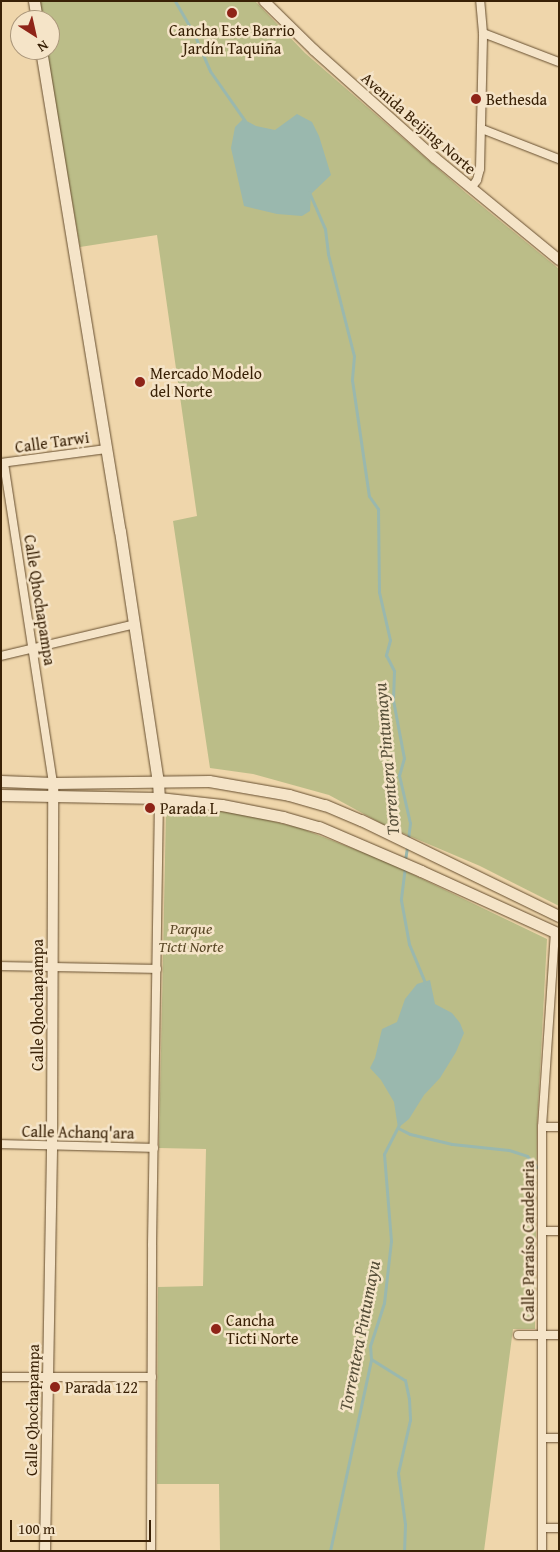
<!DOCTYPE html>
<html>
<head>
<meta charset="utf-8">
<style>
  body { margin:0 }
  #map { position:relative; width:560px; height:1552px; overflow:hidden; background:#efd6ab; font-family:"Gentium Book Plus",serif }
  div>[style] { position:absolute }
  [style*='--x'] { left:calc(var(--x)*1px); top:calc(var(--y)*1px); width:calc(var(--w)*1px); rotate:calc(var(--a)*1deg) }
  .green>* { inset:0; background:#bbbd88 }
  .water>* { inset:0; background:#9ab8ae }
  .stream>* { height:3px; margin:-1.5px; padding:0 1.5px; transform-origin:1.5px; border-radius:1.5px; background:#9ab8ae }
  .roads { filter:drop-shadow(0 0 1px #664e2f) drop-shadow(0 0 1px #664e2f) }
  .minor>* { height:8px; margin:-4px; padding:0 4px; transform-origin:4px; border-radius:4px; background:#f5e4c8 }
  .tertiary>* { height:10px; margin:-5px; padding:0 5px; transform-origin:5px; border-radius:5px; background:#f5e4c8 }
  .secondary>* { height:11px; margin:-5.5px; padding:0 5.5px; transform-origin:5.5px; border-radius:5.5px; background:#f5e4c8 }
  .dots>* { width:14px; height:14px; translate:-50% -50%; box-sizing:border-box; border:2px solid #f5e4c8; border-radius:50% }
  span { translate:-50% -50%; white-space:nowrap; text-align:center; line-height:1.15; -webkit-text-stroke:5px #f5e4c8; paint-order:stroke }
  .poi-label { font-size:16px; color:#392106 }
  .left { translate:0 -50%; text-align:left }
  .street-label { font-size:16px; color:#392106 }
  .park-label { font-size:16px; color:#5a4826; font-style:italic }
  .water-label { font-size:18px; color:#564e38; font-style:italic }
  .frame { position:absolute; inset:0; border:2px solid #392106; pointer-events:none }
  .north { position:absolute; left:10px; top:10px; width:50px; height:50px; box-sizing:border-box; background:#f5e4c8; border:1px solid #aa967a; border-radius:50%; rotate:145deg; font-size:14px; font-weight:700; line-height:20px; text-align:center; color:#392106 }
  .north::after { content:''; display:block; margin:auto; width:18px; height:22px; background:#8f2418; clip-path:polygon(50% 0,100% 100%,50% 72%,0 100%) }
  .scale { position:absolute; left:10px; top:1520px; width:141px; height:22px; box-sizing:border-box; border:2px solid #392106; border-top:0; padding-left:6px; font-size:15px; line-height:18px; white-space:nowrap; color:#392106; -webkit-text-stroke:4px #f5e4c8; paint-order:stroke }
</style>
</head>
<body>
<div id="map">
  <div class="green">
    <i style="clip-path:polygon(37px 1px,255px 1px,305px 53px,466px 193px,559px 269px,559px 906px,480px 866px,386px 826px,329px 795px,253px 774px,210px 768px,173px 521px,197px 516px,157px 235px,80px 247px,46px 50px,50px 50px,50px 20px,40px 20px)"></i>
    <i style="clip-path:polygon(170px 807px,239px 813px,300px 828px,385px 861px,547px 939px,537px 1127px,535px 1329px,513px 1329px,484px 1551px,220px 1551px,219px 1484px,157px 1484px,158px 1287px,203px 1286px,206px 1149px,159px 1148px,166px 810px)"></i>
  </div>
  <div class="water">
    <i style="clip-path:polygon(297px 114px,312px 122px,319px 136px,331px 175px,311px 194px,310px 211px,302px 216px,277px 214px,244px 206px,231px 148px,235px 127px,243px 119px,256px 126px,275px 130px)"></i>
    <i style="clip-path:polygon(430px 980px,435px 1004px,452px 1013px,460px 1023px,464px 1033px,456px 1052px,440px 1078px,424px 1095px,409px 1119px,398px 1128px,394px 1102px,381px 1080px,370px 1068px,375px 1058px,382px 1029px,397px 1022px,405px 999px,417px 984px)"></i>
  </div>
  <div class="stream">
    <i style="--x:175;--y:1;--w:38;--a:60"></i>
    <i style="--x:194;--y:34;--w:40;--a:66.6"></i>
    <i style="--x:210;--y:71;--w:61;--a:55"></i>
    <i style="--x:309;--y:192;--w:40;--a:66.6"></i>
    <i style="--x:325;--y:229;--w:25;--a:83"></i>
    <i style="--x:328;--y:254;--w:105;--a:75.7"></i>
    <i style="--x:354;--y:356;--w:24;--a:95"></i>
    <i style="--x:352;--y:380;--w:117;--a:81.7"></i>
    <i style="--x:369;--y:496;--w:16;--a:55"></i>
    <i style="--x:378;--y:509;--w:83;--a:89.3"></i>
    <i style="--x:379;--y:592;--w:49;--a:77.1"></i>
    <i style="--x:390;--y:640;--w:16;--a:105"></i>
    <i style="--x:386;--y:655;--w:18;--a:63"></i>
    <i style="--x:394;--y:671;--w:29;--a:92"></i>
    <i style="--x:393;--y:700;--w:59;--a:79.3"></i>
    <i style="--x:404;--y:758;--w:18;--a:106"></i>
    <i style="--x:399;--y:775;--w:49;--a:77.1"></i>
    <i style="--x:410;--y:823;--w:17;--a:97"></i>
    <i style="--x:405;--y:860;--w:13;--a:-81"></i>
    <i style="--x:405;--y:866;--w:34;--a:97"></i>
    <i style="--x:401;--y:900;--w:45;--a:79.7"></i>
    <i style="--x:409;--y:944;--w:44;--a:67.5"></i>
    <i style="--x:398;--y:1128;--w:13;--a:27"></i>
    <i style="--x:410;--y:1134;--w:43;--a:13.4"></i>
    <i style="--x:452;--y:1144;--w:57;--a:6"></i>
    <i style="--x:509;--y:1150;--w:19;--a:18"></i>
    <i style="--x:527;--y:1156;--w:15;--a:48"></i>
    <i style="--x:371;--y:1359;--w:40;--a:32"></i>
    <i style="--x:405;--y:1380;--w:19;--a:78"></i>
    <i style="--x:409;--y:1399;--w:21;--a:87"></i>
    <i style="--x:410;--y:1420;--w:54;--a:102.8"></i>
    <i style="--x:398;--y:1473;--w:51;--a:82.2"></i>
    <i style="--x:405;--y:1524;--w:27;--a:92"></i>
    <i style="--x:330;--y:1551;--w:196;--a:-77.9"></i>
    <i style="--x:371;--y:1359;--w:13;--a:-94"></i>
    <i style="--x:370;--y:1346;--w:45;--a:-72"></i>
    <i style="--x:384;--y:1303;--w:62;--a:-83.6"></i>
    <i style="--x:391;--y:1241;--w:87;--a:-94.6"></i>
    <i style="--x:384;--y:1154;--w:33;--a:-63"></i>
  </div>
  <div class="roads">
    <div class="minor">
      <i style="--x:483;--y:33;--w:81;--a:20.9"></i>
      <i style="--x:482;--y:129;--w:83;--a:21.3"></i>
      <i style="--x:471;--y:188;--w:10;--a:-53"></i>
      <i style="--x:477;--y:180;--w:11;--a:-75"></i>
      <i style="--x:480;--y:169;--w:136;--a:-88.7"></i>
      <i style="--x:483;--y:33;--w:32;--a:-95"></i>
      <i style="--x:1;--y:463;--w:106;--a:-7.6"></i>
      <i style="--x:4;--y:463;--w:324;--a:81.3"></i>
      <i style="--x:1;--y:656;--w:138;--a:-13.4"></i>
      <i style="--x:1;--y:966;--w:156;--a:1.1"></i>
      <i style="--x:542;--y:1127;--w:17;--a:0"></i>
      <i style="--x:1;--y:1144;--w:153;--a:1.5"></i>
      <i style="--x:542;--y:1231;--w:17;--a:0"></i>
      <i style="--x:518;--y:1335;--w:41;--a:0"></i>
      <i style="--x:1;--y:1377;--w:151;--a:0"></i>
      <i style="--x:543;--y:1438;--w:16;--a:0"></i>
      <i style="--x:542;--y:1528;--w:17;--a:0"></i>
      <i style="--x:151;--y:1551;--w:306;--a:-89.8"></i>
      <i style="--x:152;--y:1245;--w:447;--a:-89.1"></i>
      <i style="--x:542;--y:1551;--w:424;--a:-90"></i>
      <i style="--x:542;--y:1127;--w:195;--a:-86.2"></i>
    </div>
    <div class="tertiary">
      <i style="--x:264;--y:1;--w:70;--a:44.4"></i>
      <i style="--x:314;--y:50;--w:162;--a:41.8"></i>
      <i style="--x:435;--y:158;--w:161;--a:39.4"></i>
      <i style="--x:45;--y:1551;--w:404;--a:-89"></i>
      <i style="--x:52;--y:1147;--w:364;--a:-89.8"></i>
    </div>
    <div class="secondary">
      <i style="--x:34;--y:1;--w:19;--a:81"></i>
      <i style="--x:41;--y:50;--w:487;--a:80.7"></i>
      <i style="--x:120;--y:531;--w:253;--a:81.4"></i>
      <i style="--x:158;--y:781;--w:17;--a:87"></i>
      <i style="--x:1;--y:781;--w:52;--a:2.2"></i>
      <i style="--x:53;--y:783;--w:156;--a:-0.7"></i>
      <i style="--x:209;--y:781;--w:81;--a:9.9"></i>
      <i style="--x:289;--y:795;--w:37;--a:16"></i>
      <i style="--x:325;--y:805;--w:39;--a:23"></i>
      <i style="--x:361;--y:820;--w:220;--a:25.9"></i>
      <i style="--x:1;--y:795;--w:158;--a:1.1"></i>
      <i style="--x:159;--y:798;--w:63;--a:6.3"></i>
      <i style="--x:222;--y:805;--w:62;--a:11.1"></i>
      <i style="--x:283;--y:817;--w:37;--a:16"></i>
      <i style="--x:319;--y:827;--w:111;--a:23.3"></i>
      <i style="--x:421;--y:871;--w:152;--a:24.5"></i>
    </div>
  </div>
  <div class="dots">
    <i style="left:232px;top:13px;background:#8f2418"></i>
    <i style="left:476px;top:99px;background:#8f2418"></i>
    <i style="left:140px;top:382px;background:#8f2418"></i>
    <i style="left:150px;top:808px;background:#8f2418"></i>
    <i style="left:216px;top:1329px;background:#8f2418"></i>
    <i style="left:55px;top:1387px;background:#8f2418"></i>
  </div>
  <div class="poi-label">
    <span style="left:232px;top:39px">Cancha Este Barrio<br>Jardín Taquiña</span>
    <span class="left" style="left:486px;top:99px">Bethesda</span>
    <span class="left" style="left:150px;top:382px">Mercado Modelo<br>del Norte</span>
    <span class="left" style="left:160px;top:808px">Parada L</span>
    <span class="left" style="left:226px;top:1329px">Cancha<br>Ticti Norte</span>
    <span class="left" style="left:65px;top:1387px">Parada 122</span>
  </div>
  <div class="street-label">
    <span style="left:419px;top:123px;rotate:41deg">Avenida Beijing Norte</span>
    <span style="left:52px;top:442px;rotate:-8deg">Calle Tarwi</span>
    <span style="left:40px;top:600px;rotate:81deg">Calle Qhochapampa</span>
    <span style="left:37px;top:1005px;rotate:-90deg">Calle Qhochapampa</span>
    <span style="left:78px;top:1132px;rotate:1deg">Calle Achanq'ara</span>
    <span style="left:528px;top:1241px;rotate:-90deg">Calle Paraíso Candelaria</span>
    <span style="left:32px;top:1410px;rotate:-89deg">Calle Qhochapampa</span>
  </div>
  <div class="park-label">
    <span style="left:191px;top:937px">Parque<br>Ticti Norte</span>
  </div>
  <div class="water-label">
    <span style="left:387px;top:759px;rotate:-95deg">Torrentera Pintumayu</span>
    <span style="left:360px;top:1336px;rotate:-79deg">Torrentera Pintumayu</span>
  </div>
  <div class="frame"></div>
  <div class="north">N</div>
  <div class="scale">100 m</div>
</div>
</body>
</html>
